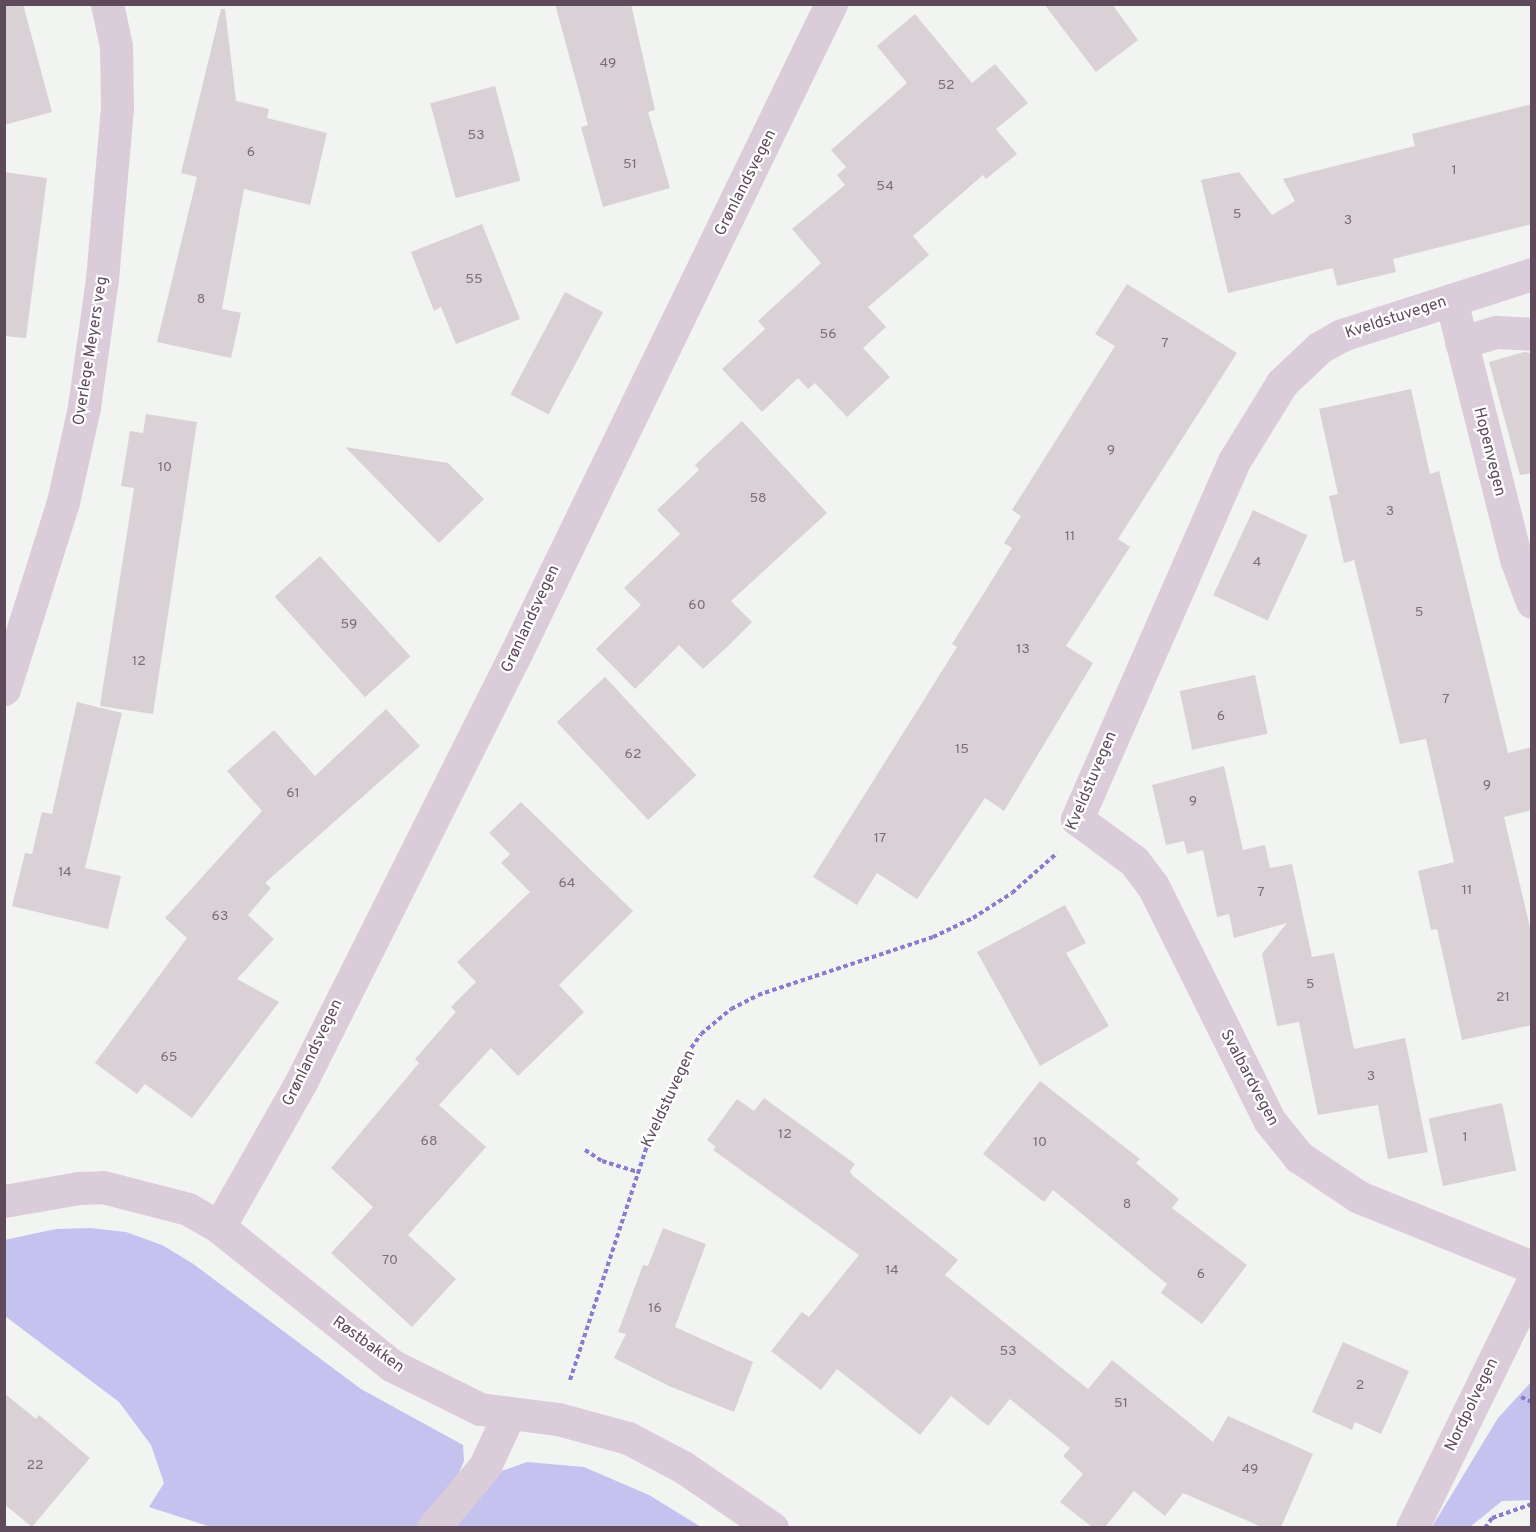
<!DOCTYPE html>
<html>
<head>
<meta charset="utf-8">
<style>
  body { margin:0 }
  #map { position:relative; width:1536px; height:1532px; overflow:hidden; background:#f2f4f2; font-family:Overpass,sans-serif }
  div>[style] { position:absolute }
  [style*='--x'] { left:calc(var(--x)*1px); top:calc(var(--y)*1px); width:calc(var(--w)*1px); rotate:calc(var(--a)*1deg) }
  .green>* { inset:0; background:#c5c2ef }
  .building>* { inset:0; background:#d9d1d6; transform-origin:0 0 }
  .path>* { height:4px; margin-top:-2px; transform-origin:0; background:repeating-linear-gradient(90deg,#897bcd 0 4.5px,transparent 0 7.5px) }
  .minor>* { height:33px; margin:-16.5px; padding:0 16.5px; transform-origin:16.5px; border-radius:16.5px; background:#dbccd9 }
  span { translate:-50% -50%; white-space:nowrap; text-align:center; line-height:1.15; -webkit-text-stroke:4.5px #fff; paint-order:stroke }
  .number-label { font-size:14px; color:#7e6c7a }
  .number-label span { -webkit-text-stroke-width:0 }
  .street-label { font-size:16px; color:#5f4a5c }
  .frame { position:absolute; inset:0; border:6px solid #5f4a5c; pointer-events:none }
</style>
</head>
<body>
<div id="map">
  <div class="green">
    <i style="clip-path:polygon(90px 1228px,126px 1232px,162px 1245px,192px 1263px,361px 1389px,463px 1445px,464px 1461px,453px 1487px,416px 1527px,211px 1527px,149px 1507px,164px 1483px,151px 1445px,119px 1402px,5px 1316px,4px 1240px,56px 1229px)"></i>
    <i style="clip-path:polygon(1531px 1382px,1531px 1500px,1502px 1501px,1470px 1527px,1432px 1527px,1498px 1418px)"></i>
    <i style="clip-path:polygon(527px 1462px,584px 1467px,649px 1495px,701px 1527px,446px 1528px,493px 1474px)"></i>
  </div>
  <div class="building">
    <i style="clip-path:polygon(4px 4px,23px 4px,52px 112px,4px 125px)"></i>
    <i style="clip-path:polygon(555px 4px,631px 4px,655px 110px,648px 112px,670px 188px,603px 207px,581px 127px,588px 125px)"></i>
    <i style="clip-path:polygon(1044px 4px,1112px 4px,1138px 40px,1096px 72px)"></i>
    <i style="clip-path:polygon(221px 9px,225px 9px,236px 101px,269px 109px,267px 118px,327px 133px,310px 205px,244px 189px,222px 309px,241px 313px,231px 358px,157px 342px,197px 177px,181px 173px)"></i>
    <i style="clip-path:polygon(915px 14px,972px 83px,995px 64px,1028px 103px,996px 129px,1017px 154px,986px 179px,983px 175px,913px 236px,929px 255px,868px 307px,886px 327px,863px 348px,890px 377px,847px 417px,815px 383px,808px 389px,798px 378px,762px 412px,722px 369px,765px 329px,758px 321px,821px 263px,792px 229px,845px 185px,837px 175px,846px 167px,831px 150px,907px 83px,877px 46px)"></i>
    <i style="left:495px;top:86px;width:98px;height:67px;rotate:75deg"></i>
    <i style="clip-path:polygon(1532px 104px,1532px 224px,1393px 259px,1396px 272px,1337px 286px,1333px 268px,1228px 293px,1201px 180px,1239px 172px,1272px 215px,1295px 201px,1283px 179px,1415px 146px,1412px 134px)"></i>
    <i style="clip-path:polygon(4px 172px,47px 178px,26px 338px,4px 336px)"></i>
    <i style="clip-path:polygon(482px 224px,520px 319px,456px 344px,441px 307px,434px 311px,411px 252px)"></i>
    <i style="clip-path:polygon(1127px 284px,1237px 353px,1118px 539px,1130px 547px,1066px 646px,1093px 663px,1004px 811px,985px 798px,917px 899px,877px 873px,857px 905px,813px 877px,957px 647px,952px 644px,1012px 548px,1004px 543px,1021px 516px,1012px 510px,1115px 346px,1095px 334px)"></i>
    <i style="left:565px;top:292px;width:43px;height:116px;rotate:28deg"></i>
    <i style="clip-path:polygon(1524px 352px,1532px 353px,1532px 473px,1520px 475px,1489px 362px)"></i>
    <i style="clip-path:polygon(1411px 389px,1430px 474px,1439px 471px,1508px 753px,1532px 747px,1532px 810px,1504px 817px,1532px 936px,1532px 1025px,1462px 1040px,1437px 929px,1431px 930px,1418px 871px,1454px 862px,1426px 739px,1400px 744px,1354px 560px,1344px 563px,1329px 496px,1338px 494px,1319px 409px)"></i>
    <i style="clip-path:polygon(146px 414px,197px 422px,153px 714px,100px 706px,134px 488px,121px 486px,130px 431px,143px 433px)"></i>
    <i style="clip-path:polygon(742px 421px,827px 513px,731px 601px,752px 622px,727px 647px,703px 669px,679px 645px,635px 689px,596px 649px,641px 605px,624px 588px,680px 534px,657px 510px,699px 470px,695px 465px)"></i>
    <i style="clip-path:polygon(345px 447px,448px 463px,484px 499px,439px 543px)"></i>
    <i style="left:1253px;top:510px;width:60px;height:94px;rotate:25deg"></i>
    <i style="left:320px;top:556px;width:135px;height:61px;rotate:48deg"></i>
    <i style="left:1255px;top:675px;width:60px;height:77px;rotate:78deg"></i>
    <i style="left:605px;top:677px;width:134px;height:66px;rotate:47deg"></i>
    <i style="clip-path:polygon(77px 702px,122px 713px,85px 868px,121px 876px,108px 929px,12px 906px,25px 853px,32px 854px,42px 812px,52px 814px)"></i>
    <i style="clip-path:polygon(386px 709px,420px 746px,265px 883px,271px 888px,248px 915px,274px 939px,237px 979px,279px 1002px,192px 1118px,145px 1084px,137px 1094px,95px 1063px,187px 938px,165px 918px,262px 811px,227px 771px,274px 730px,315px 776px)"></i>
    <i style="clip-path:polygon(1224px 766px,1243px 850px,1265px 845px,1270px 868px,1292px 864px,1312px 957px,1334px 953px,1354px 1049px,1405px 1038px,1428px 1152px,1388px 1159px,1378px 1105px,1318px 1115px,1299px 1022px,1277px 1026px,1262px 954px,1287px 923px,1234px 938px,1229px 914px,1217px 917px,1203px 850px,1187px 854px,1184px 841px,1166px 845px,1152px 785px)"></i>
    <i style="clip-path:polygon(521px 802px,633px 911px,559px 985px,584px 1012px,518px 1076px,491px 1048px,439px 1105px,486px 1147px,408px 1235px,456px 1279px,412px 1327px,331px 1253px,373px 1207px,331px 1168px,419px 1063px,415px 1059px,456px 1012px,451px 1007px,476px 982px,457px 962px,530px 892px,501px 863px,510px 854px,489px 833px)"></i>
    <i style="clip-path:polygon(1065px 905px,1086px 943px,1066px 953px,1109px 1026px,1040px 1066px,977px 952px)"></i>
    <i style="clip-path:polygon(1040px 1081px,1140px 1159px,1136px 1163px,1179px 1199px,1172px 1208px,1247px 1265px,1202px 1324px,1161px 1293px,1167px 1284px,1053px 1190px,1044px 1202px,983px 1154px)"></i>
    <i style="clip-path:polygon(764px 1098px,855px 1164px,850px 1171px,853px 1176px,958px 1260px,945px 1275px,1088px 1389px,1112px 1360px,1213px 1442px,1228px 1416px,1313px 1454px,1281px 1527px,1262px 1527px,1183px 1493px,1165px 1516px,1134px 1491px,1105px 1527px,1092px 1527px,1060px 1502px,1083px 1474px,1063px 1456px,1070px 1448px,1010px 1399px,988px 1426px,951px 1396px,920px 1435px,837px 1369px,821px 1390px,771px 1351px,802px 1312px,809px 1317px,859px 1255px,713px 1150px,716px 1147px,707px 1140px,737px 1099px,754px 1111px)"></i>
    <i style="left:1502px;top:1103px;width:69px;height:75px;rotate:78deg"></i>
    <i style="clip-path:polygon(663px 1228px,706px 1244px,675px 1327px,753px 1362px,734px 1412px,669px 1386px,614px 1358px,626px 1334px,618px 1332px,643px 1265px,648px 1266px)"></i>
    <i style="clip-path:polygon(1343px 1342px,1409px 1371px,1381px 1434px,1355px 1422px,1352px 1430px,1312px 1412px)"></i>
    <i style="clip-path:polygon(4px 1393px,36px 1419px,39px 1415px,90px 1458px,32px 1527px,4px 1504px)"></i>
  </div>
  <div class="path">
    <i style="--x:585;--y:1150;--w:20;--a:33"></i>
    <i style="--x:602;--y:1161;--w:38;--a:17"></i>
    <i style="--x:570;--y:1380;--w:273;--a:-71.8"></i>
    <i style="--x:655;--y:1121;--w:74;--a:-64.5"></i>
    <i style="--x:687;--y:1054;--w:24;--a:-55"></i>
    <i style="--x:701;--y:1034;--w:39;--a:-40"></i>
    <i style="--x:731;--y:1009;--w:30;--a:-27"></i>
    <i style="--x:758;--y:995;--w:184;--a:-18.3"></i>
    <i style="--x:933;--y:937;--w:44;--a:-25.4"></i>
    <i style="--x:973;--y:918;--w:46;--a:-32.7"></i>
    <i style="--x:1012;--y:893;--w:60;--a:-41.6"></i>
    <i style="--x:1521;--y:1397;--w:12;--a:24"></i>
    <i style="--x:1485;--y:1528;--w:12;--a:-55"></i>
    <i style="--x:1492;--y:1518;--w:42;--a:-19.3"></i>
  </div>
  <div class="minor">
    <i style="--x:1532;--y:274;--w:200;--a:162.2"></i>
    <i style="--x:1342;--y:335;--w:26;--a:151"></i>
    <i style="--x:1319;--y:348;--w:51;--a:136.6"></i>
    <i style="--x:1282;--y:383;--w:92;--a:121.6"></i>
    <i style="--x:1234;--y:461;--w:391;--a:113.7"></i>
    <i style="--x:1077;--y:819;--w:71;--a:36.4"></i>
    <i style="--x:1134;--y:861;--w:31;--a:53"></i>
    <i style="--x:1153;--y:886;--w:261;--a:63.6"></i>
    <i style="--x:1269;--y:1120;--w:48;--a:51"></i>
    <i style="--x:1299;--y:1157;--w:72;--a:33.7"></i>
    <i style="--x:1359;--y:1197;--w:187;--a:22"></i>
    <i style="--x:1451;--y:300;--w:267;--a:75.9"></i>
    <i style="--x:1516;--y:559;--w:46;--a:69.6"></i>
    <i style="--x:1461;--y:342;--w:37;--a:-16"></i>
    <i style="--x:1497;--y:332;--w:35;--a:3"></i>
    <i style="--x:4;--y:689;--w:196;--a:-72.5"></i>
    <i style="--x:63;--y:502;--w:97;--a:-77.5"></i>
    <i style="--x:84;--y:407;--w:129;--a:-82"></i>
    <i style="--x:102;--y:279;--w:172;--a:-85"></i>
    <i style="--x:117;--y:108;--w:62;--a:-90.9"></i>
    <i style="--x:116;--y:46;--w:43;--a:-102.1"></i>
    <i style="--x:4;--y:1201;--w:76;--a:-9.8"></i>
    <i style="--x:79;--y:1188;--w:24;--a:-2"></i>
    <i style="--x:103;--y:1187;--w:88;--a:14.5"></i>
    <i style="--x:188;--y:1209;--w:36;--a:30"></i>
    <i style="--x:219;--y:1227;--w:221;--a:38.7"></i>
    <i style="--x:391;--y:1365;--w:99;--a:26.3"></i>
    <i style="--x:480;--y:1409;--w:79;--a:7.3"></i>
    <i style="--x:558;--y:1419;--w:73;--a:15.2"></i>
    <i style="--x:628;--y:1438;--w:62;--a:27.8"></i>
    <i style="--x:683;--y:1467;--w:108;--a:34.4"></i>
    <i style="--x:219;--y:1227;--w:167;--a:-60.5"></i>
    <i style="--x:301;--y:1082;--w:475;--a:-63.4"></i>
    <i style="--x:514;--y:657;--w:726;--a:-64.11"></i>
    <i style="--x:433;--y:1528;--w:81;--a:-50"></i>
    <i style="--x:485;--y:1466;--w:57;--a:-65.2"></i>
    <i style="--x:1412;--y:1528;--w:273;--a:-63.9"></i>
  </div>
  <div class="number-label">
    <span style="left:608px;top:64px">49</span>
    <span style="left:946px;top:86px">52</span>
    <span style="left:476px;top:136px">53</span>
    <span style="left:251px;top:153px">6</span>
    <span style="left:630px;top:165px">51</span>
    <span style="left:1454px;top:171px">1</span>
    <span style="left:885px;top:187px">54</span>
    <span style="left:1237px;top:215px">5</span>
    <span style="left:1348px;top:221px">3</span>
    <span style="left:474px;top:280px">55</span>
    <span style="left:201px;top:300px">8</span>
    <span style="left:828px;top:335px">56</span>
    <span style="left:1165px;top:344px">7</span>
    <span style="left:1111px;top:451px">9</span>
    <span style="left:165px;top:468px">10</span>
    <span style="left:758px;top:499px">58</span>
    <span style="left:1390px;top:512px">3</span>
    <span style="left:1070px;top:537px">11</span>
    <span style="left:1257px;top:563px">4</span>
    <span style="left:697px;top:606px">60</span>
    <span style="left:1419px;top:613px">5</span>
    <span style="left:349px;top:625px">59</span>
    <span style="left:1023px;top:650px">13</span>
    <span style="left:139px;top:662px">12</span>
    <span style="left:1446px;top:700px">7</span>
    <span style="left:1221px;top:717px">6</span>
    <span style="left:962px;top:750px">15</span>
    <span style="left:633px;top:755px">62</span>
    <span style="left:1487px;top:786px">9</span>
    <span style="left:293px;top:794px">61</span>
    <span style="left:1193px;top:802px">9</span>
    <span style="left:880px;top:839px">17</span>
    <span style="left:65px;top:873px">14</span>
    <span style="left:567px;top:884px">64</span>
    <span style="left:1467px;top:891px">11</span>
    <span style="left:1261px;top:893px">7</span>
    <span style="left:220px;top:917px">63</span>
    <span style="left:1310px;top:985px">5</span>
    <span style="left:1503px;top:998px">21</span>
    <span style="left:169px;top:1058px">65</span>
    <span style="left:1371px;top:1077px">3</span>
    <span style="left:785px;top:1135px">12</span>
    <span style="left:1465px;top:1138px">1</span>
    <span style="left:429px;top:1142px">68</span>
    <span style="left:1040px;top:1143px">10</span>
    <span style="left:1127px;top:1205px">8</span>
    <span style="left:390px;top:1261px">70</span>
    <span style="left:892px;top:1271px">14</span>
    <span style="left:1201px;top:1275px">6</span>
    <span style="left:655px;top:1309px">16</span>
    <span style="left:1008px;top:1352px">53</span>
    <span style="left:1360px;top:1386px">2</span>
    <span style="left:1121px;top:1404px">51</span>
    <span style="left:35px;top:1466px">22</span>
    <span style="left:1250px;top:1470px">49</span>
  </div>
  <div class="street-label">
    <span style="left:746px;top:183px;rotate:-63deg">Grønlandsvegen</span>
    <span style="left:1396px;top:318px;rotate:-18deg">Kveldstuvegen</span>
    <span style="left:91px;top:351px;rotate:-81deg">Overlege Meyers veg</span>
    <span style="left:1489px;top:452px;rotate:76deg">Hopenvegen</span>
    <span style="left:531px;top:619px;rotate:-65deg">Grønlandsvegen</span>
    <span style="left:1092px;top:781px;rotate:-67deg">Kveldstuvegen</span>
    <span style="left:313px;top:1053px;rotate:-64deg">Grønlandsvegen</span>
    <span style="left:1249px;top:1078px;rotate:62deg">Svalbardvegen</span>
    <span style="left:669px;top:1099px;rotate:-65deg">Kveldstuvegen</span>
    <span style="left:368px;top:1345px;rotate:36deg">Røstbakken</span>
    <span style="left:1472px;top:1405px;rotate:-64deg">Nordpolvegen</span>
  </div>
  <div class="frame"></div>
</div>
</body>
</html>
